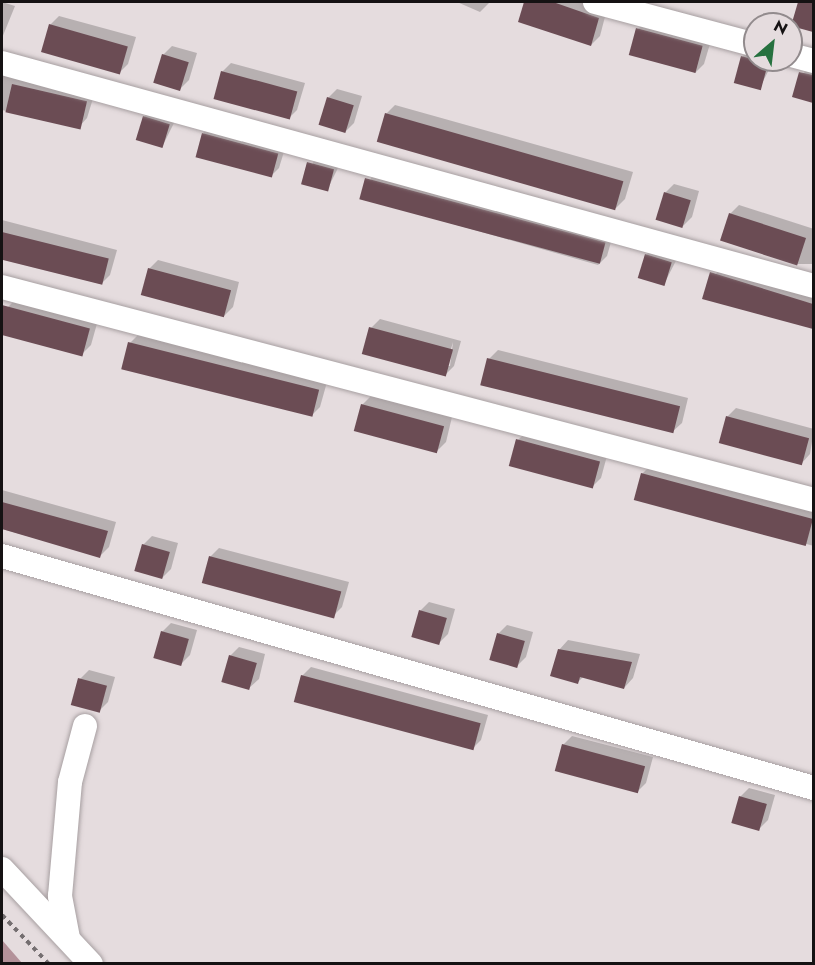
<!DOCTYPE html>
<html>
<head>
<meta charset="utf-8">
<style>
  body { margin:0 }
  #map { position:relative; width:815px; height:965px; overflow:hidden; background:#e5dcde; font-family:Jost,sans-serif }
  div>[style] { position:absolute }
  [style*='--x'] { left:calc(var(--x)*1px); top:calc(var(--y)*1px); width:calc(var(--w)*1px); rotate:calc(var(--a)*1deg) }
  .water>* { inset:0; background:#b39199 }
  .shadow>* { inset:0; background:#0003 }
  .building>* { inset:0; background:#6b4c54; transform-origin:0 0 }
  .path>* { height:4px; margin-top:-2px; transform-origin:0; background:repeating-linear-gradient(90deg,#746e70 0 4.5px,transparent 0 9px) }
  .roads { filter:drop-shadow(0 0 2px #a79fa1) drop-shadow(0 0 2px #a79fa1) }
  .minor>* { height:24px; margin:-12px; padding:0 12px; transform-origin:12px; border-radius:12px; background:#fff }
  span { translate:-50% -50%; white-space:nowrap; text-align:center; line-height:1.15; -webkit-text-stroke:6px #e5dcde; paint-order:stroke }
  .frame { position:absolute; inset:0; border:3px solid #151213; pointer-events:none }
  .north { position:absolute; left:743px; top:12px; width:60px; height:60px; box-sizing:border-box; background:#e5dcde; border:2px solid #928b8d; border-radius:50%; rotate:28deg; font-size:16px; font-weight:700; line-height:24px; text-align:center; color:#151213 }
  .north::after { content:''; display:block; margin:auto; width:21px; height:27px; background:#26713f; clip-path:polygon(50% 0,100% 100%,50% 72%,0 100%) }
</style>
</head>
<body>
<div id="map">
  <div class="water">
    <i style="clip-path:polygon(2px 940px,22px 963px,2px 963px)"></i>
  </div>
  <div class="shadow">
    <i style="clip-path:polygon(2px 2px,15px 6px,2px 38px)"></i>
    <i style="clip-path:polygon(457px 2px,490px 2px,480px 12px)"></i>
    <i style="clip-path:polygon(526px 2px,584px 2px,607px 9px,600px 36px,591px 45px,520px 21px)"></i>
    <i style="clip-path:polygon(800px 2px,814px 2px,814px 32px,793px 25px)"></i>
    <i style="clip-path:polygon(59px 16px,136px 37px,128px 64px,119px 73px,50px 25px)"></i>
    <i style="clip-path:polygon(647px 20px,712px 37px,704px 64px,695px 73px,638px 29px)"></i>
    <i style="clip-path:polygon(172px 46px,197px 53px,189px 80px,180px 89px,163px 55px)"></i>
    <i style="clip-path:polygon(751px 48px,755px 60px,774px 60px,759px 89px,742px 57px)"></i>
    <i style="clip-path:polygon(231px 63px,305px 83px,297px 110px,288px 119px,222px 72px)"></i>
    <i style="clip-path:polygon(809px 63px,814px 64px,814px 102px,793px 96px)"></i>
    <i style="clip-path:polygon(2px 72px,95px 92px,87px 118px,78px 128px,2px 110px)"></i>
    <i style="clip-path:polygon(337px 89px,362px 96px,354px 123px,345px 132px,328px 98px)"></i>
    <i style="clip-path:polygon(395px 105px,633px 172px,625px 199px,616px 208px,386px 114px)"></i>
    <i style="clip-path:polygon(153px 108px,178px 115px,162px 147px,144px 117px)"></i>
    <i style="clip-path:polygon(212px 124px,286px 145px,279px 168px,270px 177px,203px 133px)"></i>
    <i style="clip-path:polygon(318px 153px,342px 160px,327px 190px,303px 183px)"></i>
    <i style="clip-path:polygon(376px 169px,613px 235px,607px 256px,598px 265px,361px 198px)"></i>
    <i style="clip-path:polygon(674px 184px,699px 191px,692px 217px,683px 226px,665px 193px)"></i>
    <i style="clip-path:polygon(739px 205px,814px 229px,814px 264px,797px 264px,730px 214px)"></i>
    <i style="clip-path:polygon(2px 220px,117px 250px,110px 275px,101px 284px,2px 258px)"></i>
    <i style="clip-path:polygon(655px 246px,680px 253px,664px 284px,646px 255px)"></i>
    <i style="clip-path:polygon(158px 260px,239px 282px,233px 307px,224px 316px,149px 269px)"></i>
    <i style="clip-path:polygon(721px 264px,814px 292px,814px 328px,704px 298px)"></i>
    <i style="clip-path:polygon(17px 298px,98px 320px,91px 345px,82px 354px,2px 333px,8px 307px)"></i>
    <i style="clip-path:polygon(evenodd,380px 319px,461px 341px,454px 366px,445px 375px,371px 328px,380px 319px,453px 342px,450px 366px,446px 366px,453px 342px)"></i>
    <i style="clip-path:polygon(139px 334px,327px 382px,320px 407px,311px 416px,130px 343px)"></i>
    <i style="clip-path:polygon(498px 350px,688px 398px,682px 423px,672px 432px,489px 359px)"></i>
    <i style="clip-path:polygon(371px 396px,452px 417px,446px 442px,437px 451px,362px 405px)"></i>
    <i style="clip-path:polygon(736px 408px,814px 429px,810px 454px,801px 464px,727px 417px)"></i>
    <i style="clip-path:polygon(527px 431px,608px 452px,601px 478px,592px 487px,518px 440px)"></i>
    <i style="clip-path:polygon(651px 465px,814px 508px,814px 546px,636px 499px,642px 474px)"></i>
    <i style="clip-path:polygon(2px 490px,116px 522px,109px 547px,100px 556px,2px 529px)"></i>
    <i style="clip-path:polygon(152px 536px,178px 543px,171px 569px,162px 578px,143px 545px)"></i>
    <i style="clip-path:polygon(219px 548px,349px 582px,342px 607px,333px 616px,210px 557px)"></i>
    <i style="clip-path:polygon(429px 602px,455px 609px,448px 634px,439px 643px,420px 611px)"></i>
    <i style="clip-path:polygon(171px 623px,197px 630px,190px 655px,181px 664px,162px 632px)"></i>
    <i style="clip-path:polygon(507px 625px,533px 632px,526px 657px,517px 666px,498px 634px)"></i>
    <i style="clip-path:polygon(568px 640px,640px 654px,633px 678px,624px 688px,584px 676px,578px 682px,559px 650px)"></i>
    <i style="clip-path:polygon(239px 647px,265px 654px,259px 679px,249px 688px,230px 656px)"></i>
    <i style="clip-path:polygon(311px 667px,488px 715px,481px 740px,472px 749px,302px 676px)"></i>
    <i style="clip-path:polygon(89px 670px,115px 677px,108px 702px,99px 711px,80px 679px)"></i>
    <i style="clip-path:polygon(572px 736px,653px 757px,646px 783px,637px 792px,563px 745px)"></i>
    <i style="clip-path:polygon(749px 788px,775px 795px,768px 820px,759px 829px,740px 797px)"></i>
  </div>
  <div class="building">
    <i style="clip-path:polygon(524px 2px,553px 2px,599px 18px,591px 46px,518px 22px)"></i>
    <i style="clip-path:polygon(798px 2px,813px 2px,813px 32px,791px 26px)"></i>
    <i style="left:49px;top:24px;width:82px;height:29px;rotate:16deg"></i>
    <i style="left:636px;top:28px;width:69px;height:28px;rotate:15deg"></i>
    <i style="left:162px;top:54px;width:28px;height:30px;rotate:17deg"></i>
    <i style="left:741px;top:56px;width:28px;height:28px;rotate:15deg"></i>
    <i style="left:221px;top:71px;width:79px;height:29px;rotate:15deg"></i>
    <i style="clip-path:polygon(799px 72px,813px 75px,813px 103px,792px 97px)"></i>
    <i style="left:12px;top:84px;width:77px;height:29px;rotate:13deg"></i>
    <i style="left:327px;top:97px;width:28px;height:29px;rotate:17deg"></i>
    <i style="left:385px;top:113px;width:248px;height:30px;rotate:16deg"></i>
    <i style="left:143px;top:116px;width:28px;height:25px;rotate:17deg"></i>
    <i style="left:202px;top:133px;width:79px;height:25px;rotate:15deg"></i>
    <i style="left:307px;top:162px;width:28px;height:23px;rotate:15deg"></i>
    <i style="left:365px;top:178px;width:249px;height:22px;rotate:15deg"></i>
    <i style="left:664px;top:192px;width:28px;height:29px;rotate:17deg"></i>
    <i style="left:729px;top:213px;width:81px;height:29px;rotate:18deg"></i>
    <i style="left:2px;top:232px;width:110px;height:27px;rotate:14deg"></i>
    <i style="left:645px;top:254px;width:28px;height:25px;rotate:17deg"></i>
    <i style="left:148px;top:268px;width:86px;height:28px;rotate:15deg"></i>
    <i style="clip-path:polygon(710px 272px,813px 304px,813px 329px,702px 299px)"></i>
    <i style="left:2px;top:305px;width:91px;height:29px;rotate:15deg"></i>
    <i style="left:369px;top:327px;width:87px;height:28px;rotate:15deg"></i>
    <i style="left:128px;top:342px;width:197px;height:28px;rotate:14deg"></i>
    <i style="left:487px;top:358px;width:199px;height:28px;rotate:14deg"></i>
    <i style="left:361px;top:404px;width:86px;height:28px;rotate:15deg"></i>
    <i style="left:726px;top:416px;width:86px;height:28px;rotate:15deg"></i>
    <i style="left:516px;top:439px;width:87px;height:28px;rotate:15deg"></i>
    <i style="left:641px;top:473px;width:178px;height:28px;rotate:15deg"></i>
    <i style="clip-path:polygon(2px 502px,108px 531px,100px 558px,2px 529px)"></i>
    <i style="left:142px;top:544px;width:29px;height:28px;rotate:16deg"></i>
    <i style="left:209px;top:556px;width:137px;height:28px;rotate:15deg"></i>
    <i style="left:419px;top:610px;width:29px;height:28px;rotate:16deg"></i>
    <i style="left:161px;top:631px;width:29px;height:28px;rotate:16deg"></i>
    <i style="left:497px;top:633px;width:29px;height:28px;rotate:16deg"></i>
    <i style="clip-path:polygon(558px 649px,632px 662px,624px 689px,580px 677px,578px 684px,550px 676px)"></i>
    <i style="left:229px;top:655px;width:29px;height:28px;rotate:16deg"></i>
    <i style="left:301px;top:675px;width:186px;height:28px;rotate:15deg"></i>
    <i style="left:78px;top:678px;width:30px;height:28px;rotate:15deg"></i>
    <i style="left:562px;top:744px;width:86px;height:28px;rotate:15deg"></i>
    <i style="left:739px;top:796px;width:29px;height:28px;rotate:16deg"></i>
  </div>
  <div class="path">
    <i style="--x:2;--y:915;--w:68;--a:46.2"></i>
  </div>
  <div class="roads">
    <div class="minor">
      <i style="--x:595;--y:2;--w:166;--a:15"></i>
      <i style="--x:791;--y:55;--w:24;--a:15"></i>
      <i style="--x:2;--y:63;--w:842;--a:15.36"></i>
      <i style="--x:2;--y:287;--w:839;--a:14.7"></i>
      <i style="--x:2;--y:556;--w:844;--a:15.95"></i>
      <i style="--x:2;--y:869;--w:130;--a:46.9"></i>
      <i style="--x:68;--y:938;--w:43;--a:-100.8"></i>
      <i style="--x:60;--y:896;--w:114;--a:-85"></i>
      <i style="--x:70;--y:782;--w:58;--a:-75"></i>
    </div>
  </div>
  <div class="frame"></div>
  <div class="north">N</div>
</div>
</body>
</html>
